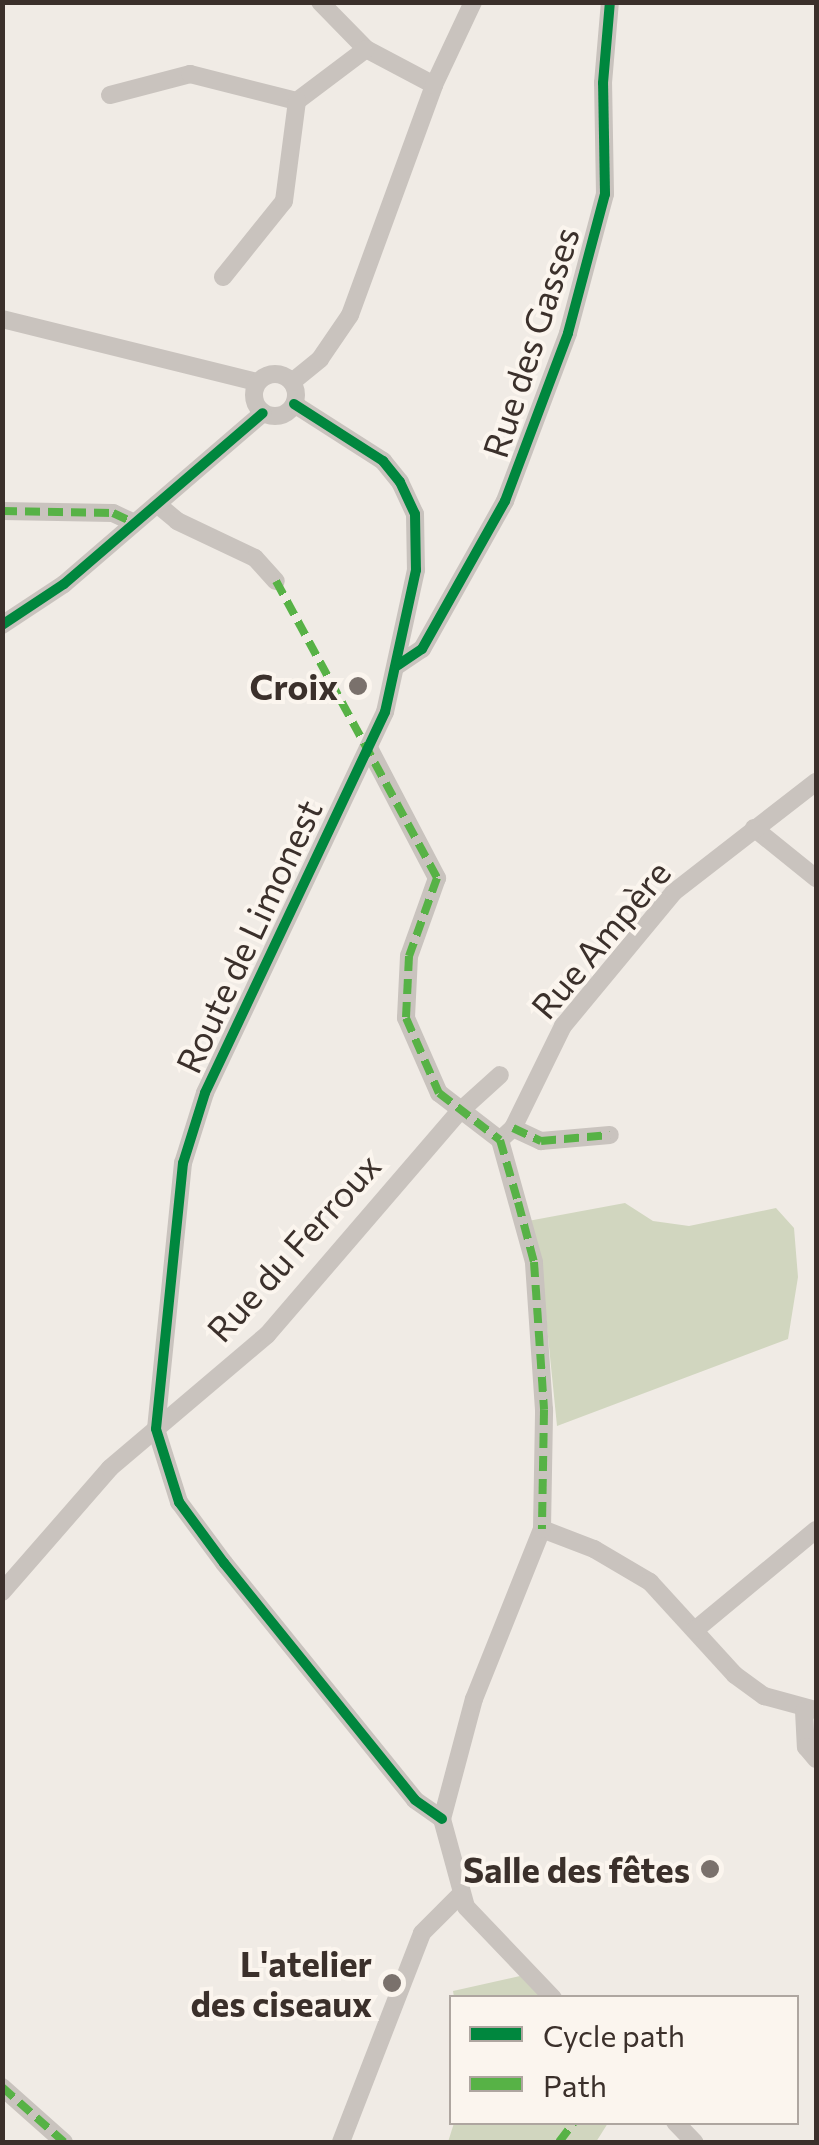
<!DOCTYPE html>
<html>
<head>
<meta charset="utf-8">
<style>
  body { margin:0 }
  #map { position:relative; width:819px; height:2145px; overflow:hidden; background:#f0ebe5; font-family:Commissioner,sans-serif }
  div>[style] { position:absolute }
  [style*='--x'] { left:calc(var(--x)*1px); top:calc(var(--y)*1px); width:calc(var(--w)*1px); rotate:calc(var(--a)*1deg) }
  .green>* { inset:0; background:#d1d6bf }
  .minor>* { height:18px; margin:-9px; padding:0 9px; transform-origin:9px; border-radius:9px; background:#c9c3be }
  .minor>.ring { margin:-9px; padding:0; box-sizing:content-box; background:none; border:18px solid #c9c3be; border-radius:50% }
  .quiet>* { height:8px; margin-top:-4px; transform-origin:0; background:repeating-linear-gradient(90deg,#57b246 0 15px,transparent 0 23px) }
  .cycleway>* { height:10px; margin:-5px; padding:0 5px; transform-origin:5px; border-radius:5px; background:#00873e }
  .dots>* { width:28px; height:28px; translate:-50% -50%; box-sizing:border-box; border:5px solid #fbf5ee; border-radius:50% }
  span { translate:-50% -50%; white-space:nowrap; text-align:center; line-height:1.15; -webkit-text-stroke:8px #fbf5ee; paint-order:stroke }
  .street-label { font-size:35px; color:#3b302b }
  .poi-label { font-size:35px; color:#3b302b; font-weight:700 }
  .right { translate:-100% -50%; text-align:right }
  .frame { position:absolute; inset:0; border:5px solid #3b302b; pointer-events:none }
  .legend { position:absolute; left:449px; top:1995px; width:350px; height:130px; box-sizing:border-box; background:#fbf5ee; border:2px solid #aea6a0; margin:0; padding:12px 18px; list-style:none; font-size:30px; color:#3b302b }
  .legend li { display:flex; align-items:center; gap:20px; height:50px }
  .legend b { width:50px; border:2px solid #aea6a0 }
</style>
</head>
<body>
<div id="map">
  <div class="green">
    <i style="clip-path:polygon(625px 1203px,653px 1221px,689px 1226px,776px 1208px,794px 1228px,798px 1277px,788px 1339px,557px 1426px,544px 1297px,528px 1221px)"></i>
    <i style="clip-path:polygon(520px 1976px,541px 1997px,454px 1997px,453px 1991px)"></i>
    <i style="clip-path:polygon(454px 2123px,454px 2122px,608px 2123px,596px 2142px,448px 2142px)"></i>
  </div>
  <div class="minor">
    <i style="--x:320;--y:2;--w:66;--a:45.6"></i>
    <i style="--x:366;--y:49;--w:77;--a:27.9"></i>
    <i style="--x:110;--y:95;--w:83;--a:-14.7"></i>
    <i style="--x:190;--y:74;--w:110;--a:14.2"></i>
    <i style="--x:297;--y:101;--w:86;--a:-37"></i>
    <i style="--x:223;--y:277;--w:97;--a:-51.2"></i>
    <i style="--x:284;--y:201;--w:101;--a:-82.6"></i>
    <i style="--x:2;--y:319;--w:263;--a:13.9"></i>
    <i class="ring" style="left:254px;top:374px;width:24px;height:24px"></i>
    <i style="--x:292;--y:382;--w:36;--a:-39"></i>
    <i style="--x:320;--y:359;--w:53;--a:-55.7"></i>
    <i style="--x:350;--y:315;--w:245;--a:-69.9"></i>
    <i style="--x:434;--y:85;--w:92;--a:-64.8"></i>
    <i style="--x:294;--y:404;--w:106;--a:32.6"></i>
    <i style="--x:383;--y:461;--w:27;--a:51"></i>
    <i style="--x:400;--y:482;--w:35;--a:65"></i>
    <i style="--x:415;--y:514;--w:56;--a:89"></i>
    <i style="--x:416;--y:570;--w:145;--a:102.3"></i>
    <i style="--x:385;--y:712;--w:421;--a:115.3"></i>
    <i style="--x:205;--y:1093;--w:73;--a:107.4"></i>
    <i style="--x:183;--y:1163;--w:267;--a:95.8"></i>
    <i style="--x:156;--y:1429;--w:77;--a:72.5"></i>
    <i style="--x:179;--y:1502;--w:76;--a:53.6"></i>
    <i style="--x:224;--y:1563;--w:304;--a:51.1"></i>
    <i style="--x:415;--y:1800;--w:33;--a:35"></i>
    <i style="--x:157;--y:504;--w:26;--a:40"></i>
    <i style="--x:177;--y:521;--w:86;--a:25.4"></i>
    <i style="--x:255;--y:558;--w:31;--a:48"></i>
    <i style="--x:2;--y:511;--w:111;--a:1"></i>
    <i style="--x:113;--y:513;--w:23;--a:25"></i>
    <i style="--x:2;--y:625;--w:74;--a:-33.5"></i>
    <i style="--x:64;--y:584;--w:262;--a:-40.7"></i>
    <i style="--x:398;--y:665;--w:29;--a:-34"></i>
    <i style="--x:422;--y:649;--w:170;--a:-60.7"></i>
    <i style="--x:505;--y:501;--w:179;--a:-69.4"></i>
    <i style="--x:568;--y:333;--w:144;--a:-75.1"></i>
    <i style="--x:605;--y:194;--w:111;--a:-91"></i>
    <i style="--x:603;--y:83;--w:81;--a:-85.1"></i>
    <i style="--x:369;--y:748;--w:147;--a:62.4"></i>
    <i style="--x:437;--y:878;--w:83;--a:109.7"></i>
    <i style="--x:409;--y:956;--w:62;--a:92.8"></i>
    <i style="--x:406;--y:1018;--w:82;--a:66.3"></i>
    <i style="--x:439;--y:1093;--w:77;--a:37.6"></i>
    <i style="--x:754;--y:828;--w:80;--a:38.9"></i>
    <i style="--x:513;--y:1128;--w:31;--a:25"></i>
    <i style="--x:541;--y:1141;--w:69;--a:-5"></i>
    <i style="--x:500;--y:1140;--w:18;--a:-43"></i>
    <i style="--x:513;--y:1128;--w:114;--a:-63.9"></i>
    <i style="--x:563;--y:1026;--w:174;--a:-50.4"></i>
    <i style="--x:674;--y:892;--w:180;--a:-37.8"></i>
    <i style="--x:542;--y:1529;--w:56;--a:21"></i>
    <i style="--x:594;--y:1549;--w:65;--a:30.5"></i>
    <i style="--x:650;--y:1582;--w:126;--a:47.6"></i>
    <i style="--x:735;--y:1675;--w:36;--a:36"></i>
    <i style="--x:764;--y:1696;--w:54;--a:15.1"></i>
    <i style="--x:2;--y:1592;--w:164;--a:-48.9"></i>
    <i style="--x:110;--y:1468;--w:206;--a:-40.3"></i>
    <i style="--x:267;--y:1335;--w:294;--a:-49.3"></i>
    <i style="--x:459;--y:1112;--w:55;--a:-42.1"></i>
    <i style="--x:695;--y:1630;--w:157;--a:-39.6"></i>
    <i style="--x:804;--y:1711;--w:36;--a:87"></i>
    <i style="--x:806;--y:1747;--w:16;--a:50"></i>
    <i style="--x:442;--y:1819;--w:124;--a:-75.1"></i>
    <i style="--x:474;--y:1699;--w:183;--a:-68.2"></i>
    <i style="--x:542;--y:1529;--w:119;--a:-89"></i>
    <i style="--x:544;--y:1410;--w:148;--a:-93.9"></i>
    <i style="--x:534;--y:1262;--w:127;--a:-105.6"></i>
    <i style="--x:442;--y:1819;--w:91;--a:74.7"></i>
    <i style="--x:466;--y:1907;--w:126;--a:46.3"></i>
    <i style="--x:2;--y:2087;--w:83;--a:41.6"></i>
    <i style="--x:675;--y:2122;--w:28;--a:46"></i>
    <i style="--x:341;--y:2142;--w:224;--a:-68.8"></i>
    <i style="--x:422;--y:1933;--w:54;--a:-45"></i>
  </div>
  <div class="quiet">
    <i style="--x:2;--y:511;--w:111;--a:1"></i>
    <i style="--x:113;--y:513;--w:23;--a:25"></i>
    <i style="--x:276;--y:581;--w:338;--a:61.5"></i>
    <i style="--x:437;--y:878;--w:83;--a:109.7"></i>
    <i style="--x:409;--y:956;--w:62;--a:92.8"></i>
    <i style="--x:406;--y:1018;--w:82;--a:66.3"></i>
    <i style="--x:439;--y:1093;--w:77;--a:37.6"></i>
    <i style="--x:500;--y:1140;--w:65;--a:73.8"></i>
    <i style="--x:518;--y:1202;--w:62;--a:75.1"></i>
    <i style="--x:534;--y:1262;--w:148;--a:86.1"></i>
    <i style="--x:544;--y:1410;--w:119;--a:91"></i>
    <i style="--x:513;--y:1128;--w:31;--a:25"></i>
    <i style="--x:541;--y:1141;--w:69;--a:-5"></i>
    <i style="--x:2;--y:2087;--w:83;--a:41.6"></i>
    <i style="--x:559;--y:2142;--w:25;--a:-53"></i>
  </div>
  <div class="cycleway">
    <i style="--x:294;--y:404;--w:106;--a:32.6"></i>
    <i style="--x:383;--y:461;--w:27;--a:51"></i>
    <i style="--x:400;--y:482;--w:35;--a:65"></i>
    <i style="--x:415;--y:514;--w:56;--a:89"></i>
    <i style="--x:416;--y:570;--w:145;--a:102.3"></i>
    <i style="--x:385;--y:712;--w:421;--a:115.3"></i>
    <i style="--x:205;--y:1093;--w:73;--a:107.4"></i>
    <i style="--x:183;--y:1163;--w:267;--a:95.8"></i>
    <i style="--x:156;--y:1429;--w:77;--a:72.5"></i>
    <i style="--x:179;--y:1502;--w:76;--a:53.6"></i>
    <i style="--x:224;--y:1563;--w:304;--a:51.1"></i>
    <i style="--x:415;--y:1800;--w:33;--a:35"></i>
    <i style="--x:2;--y:625;--w:74;--a:-33.5"></i>
    <i style="--x:64;--y:584;--w:262;--a:-40.7"></i>
    <i style="--x:398;--y:665;--w:29;--a:-34"></i>
    <i style="--x:422;--y:649;--w:170;--a:-60.7"></i>
    <i style="--x:505;--y:501;--w:179;--a:-69.4"></i>
    <i style="--x:568;--y:333;--w:144;--a:-75.1"></i>
    <i style="--x:605;--y:194;--w:111;--a:-91"></i>
    <i style="--x:603;--y:83;--w:81;--a:-85.1"></i>
  </div>
  <div class="dots">
    <i style="left:358px;top:686px;background:#7a716c"></i>
    <i style="left:710px;top:1869px;background:#7a716c"></i>
    <i style="left:392px;top:1983px;background:#7a716c"></i>
  </div>
  <div class="street-label">
    <span style="left:530px;top:342px;rotate:-72deg">Rue des Gasses</span>
    <span style="left:248px;top:936px;rotate:-65deg">Route de Limonest</span>
    <span style="left:600px;top:939px;rotate:-50deg">Rue Ampère</span>
    <span style="left:293px;top:1247px;rotate:-48deg">Rue du Ferroux</span>
  </div>
  <div class="poi-label">
    <span class="right" style="left:338px;top:686px">Croix</span>
    <span class="right" style="left:690px;top:1869px">Salle des fêtes</span>
    <span class="right" style="left:372px;top:1983px">L'atelier<br>des ciseaux</span>
  </div>
  <div class="frame"></div>
  <ul class="legend">
  <li><b style="height:12px;background:#00873e"></b>Cycle path</li>
  <li><b style="height:12px;background:#57b246"></b>Path</li>
  </ul>
</div>
</body>
</html>
